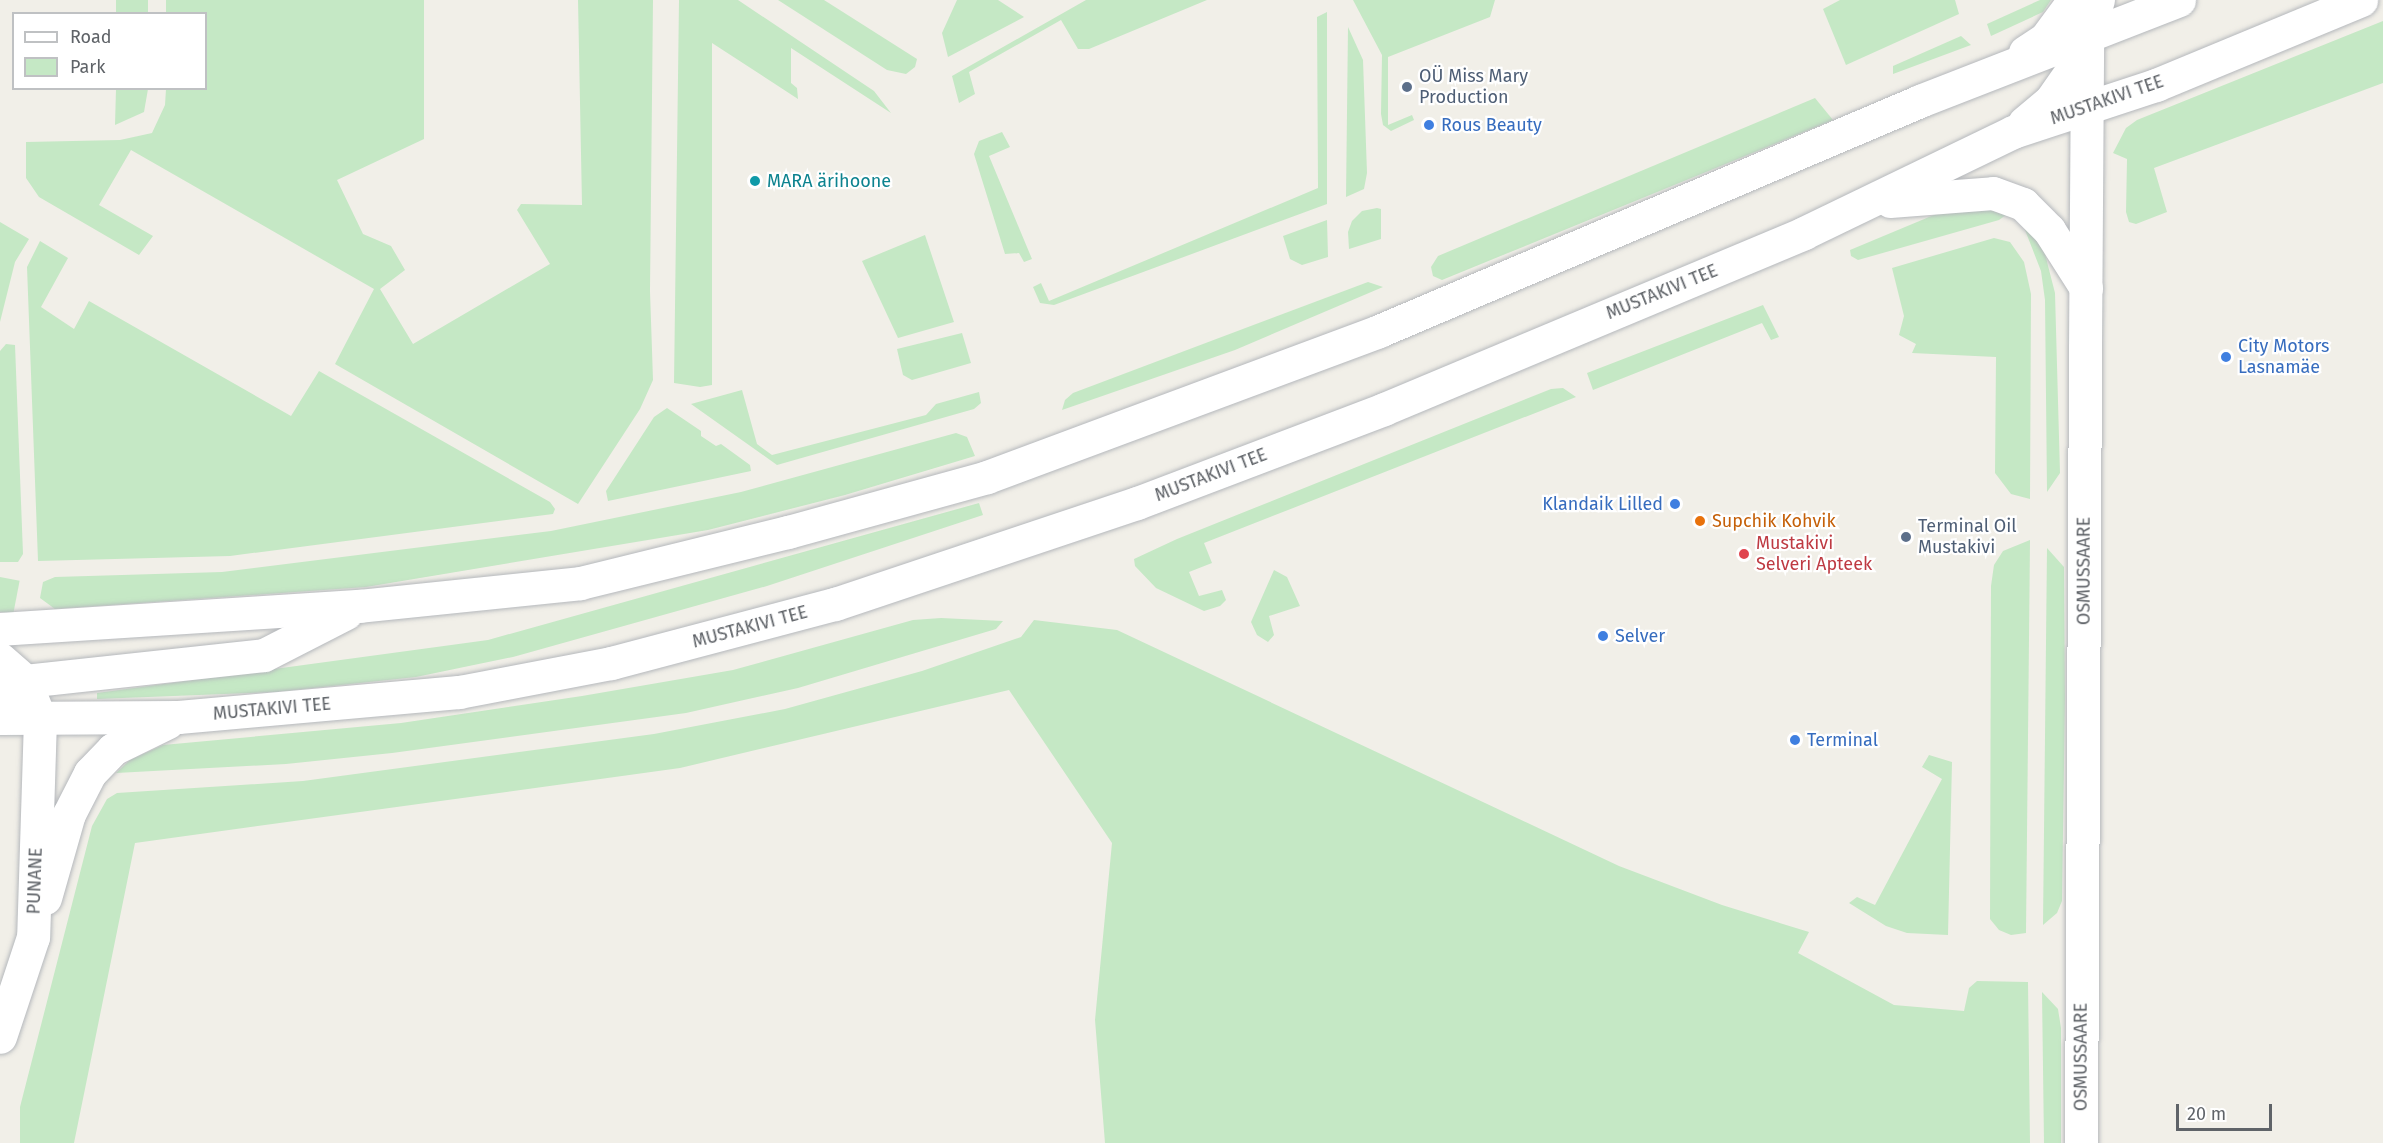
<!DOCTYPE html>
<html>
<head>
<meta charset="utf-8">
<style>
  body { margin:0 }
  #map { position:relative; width:2383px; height:1143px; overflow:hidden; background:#f1efe8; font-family:"Fira Sans",sans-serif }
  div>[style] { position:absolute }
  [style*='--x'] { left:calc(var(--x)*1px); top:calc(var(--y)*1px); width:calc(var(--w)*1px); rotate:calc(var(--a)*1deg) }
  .green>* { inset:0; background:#c5e8c5; transform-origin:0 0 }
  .roads { filter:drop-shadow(0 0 2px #b5b8bc) drop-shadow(0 0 2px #b5b8bc) }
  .street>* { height:33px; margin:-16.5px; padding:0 16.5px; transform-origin:16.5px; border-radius:16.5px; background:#fff }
  .secondary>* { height:33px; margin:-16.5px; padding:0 16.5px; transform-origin:16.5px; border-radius:16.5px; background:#fff }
  .dots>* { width:16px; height:16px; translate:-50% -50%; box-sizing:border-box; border:3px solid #fff; border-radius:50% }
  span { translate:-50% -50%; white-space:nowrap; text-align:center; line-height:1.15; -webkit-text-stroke:4.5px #fff; paint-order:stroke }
  .service-label { font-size:18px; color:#4e5e75 }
  .left { translate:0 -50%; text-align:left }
  .street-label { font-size:18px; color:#5f6368 }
  .shop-label { font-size:18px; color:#366cbe }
  .right { translate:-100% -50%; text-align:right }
  .culture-label { font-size:18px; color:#0d838f }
  .food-label { font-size:18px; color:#c56008 }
  .health-label { font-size:18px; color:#be3a42 }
  .legend { position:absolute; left:12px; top:12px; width:195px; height:78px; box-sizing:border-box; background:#fff; border:2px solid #bfc1c3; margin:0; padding:8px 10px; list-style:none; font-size:18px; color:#5f6368 }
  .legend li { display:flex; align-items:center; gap:12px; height:30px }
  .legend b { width:30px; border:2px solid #bfc1c3 }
  .scale { position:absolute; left:2176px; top:1104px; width:96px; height:27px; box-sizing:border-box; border:3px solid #5f6368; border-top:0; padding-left:8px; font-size:18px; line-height:21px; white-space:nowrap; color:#5f6368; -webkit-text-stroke:4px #fff; paint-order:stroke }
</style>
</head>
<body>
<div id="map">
  <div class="green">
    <i style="left:116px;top:0;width:32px;height:13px"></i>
    <i style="clip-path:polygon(166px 0,424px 0,424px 139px,337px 180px,363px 234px,391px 246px,405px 270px,380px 289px,413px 344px,550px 264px,517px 210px,521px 204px,582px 205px,578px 0,653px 0,650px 291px,653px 380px,640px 409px,578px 504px,335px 364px,374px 289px,131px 150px,99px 205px,153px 236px,139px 255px,39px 197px,26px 178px,26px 142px,120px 140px,152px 133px,165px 105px,166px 89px,206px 88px,206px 14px,166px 13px)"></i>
    <i style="clip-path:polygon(679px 0,738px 0,874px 91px,891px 113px,791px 48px,791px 83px,797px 88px,798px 99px,712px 43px,712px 385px,700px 387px,674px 383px)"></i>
    <i style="clip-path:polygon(778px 0,824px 0,917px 59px,915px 67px,906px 74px,887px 70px)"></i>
    <i style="clip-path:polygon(957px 0,998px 0,1024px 17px,948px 57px,942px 33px)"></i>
    <i style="clip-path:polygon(1086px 0,1207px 0,1089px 49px,1078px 49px,1061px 20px,969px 72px,975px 94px,959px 103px,952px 76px)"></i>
    <i style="clip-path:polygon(1353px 0,1495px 0,1490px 17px,1388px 57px,1388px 125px,1412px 115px,1414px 120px,1391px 131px,1383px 125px,1381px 114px,1382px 55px)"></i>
    <i style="clip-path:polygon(1840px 0,1955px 0,1959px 14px,1846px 65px,1823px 9px)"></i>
    <i style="clip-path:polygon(2040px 0,2051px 0,2043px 12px,1991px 36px,1987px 24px)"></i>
    <i style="clip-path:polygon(1327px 12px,1327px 204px,1054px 305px,1040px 303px,1033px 287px,1041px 283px,1049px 301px,1318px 188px,1317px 17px)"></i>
    <i style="clip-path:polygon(2383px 21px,2383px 83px,2154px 168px,2167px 212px,2136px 224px,2129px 222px,2126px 212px,2127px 159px,2113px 153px,2126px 128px,2137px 120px)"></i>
    <i style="clip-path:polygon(1348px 27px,1363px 60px,1367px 173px,1364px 189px,1346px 197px)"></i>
    <i style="clip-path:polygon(1961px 36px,1971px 45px,1893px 74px,1893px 66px)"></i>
    <i style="clip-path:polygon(116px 89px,148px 89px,144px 112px,115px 125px)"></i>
    <i style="clip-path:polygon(1815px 98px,1833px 120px,1442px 280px,1433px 276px,1431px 267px,1438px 256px)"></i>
    <i style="clip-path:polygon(1002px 132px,1010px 147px,989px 156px,1032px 259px,1024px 262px,1019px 253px,1005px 254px,974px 154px,979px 141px)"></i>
    <i style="clip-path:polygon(1377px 208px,1381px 209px,1381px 239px,1349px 249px,1348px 232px,1352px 221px,1362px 211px)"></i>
    <i style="clip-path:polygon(1983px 208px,2010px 212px,1999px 220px,1858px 260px,1851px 256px,1850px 250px,1941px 212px)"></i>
    <i style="clip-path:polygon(1327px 220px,1328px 257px,1302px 265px,1290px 259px,1283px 236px)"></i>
    <i style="clip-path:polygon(0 222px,29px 239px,15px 262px,0 322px)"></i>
    <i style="clip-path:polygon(2026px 223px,2045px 254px,2055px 293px,2060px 473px,2047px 492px,2045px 300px,2041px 271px,2025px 230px)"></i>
    <i style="clip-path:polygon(925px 235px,954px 322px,898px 338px,862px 261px)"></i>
    <i style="clip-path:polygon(1994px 238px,2010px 242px,2024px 262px,2031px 294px,2030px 499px,2011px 494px,1995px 473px,1996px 357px,1912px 353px,1916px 344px,1899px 335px,1904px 316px,1892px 268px)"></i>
    <i style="clip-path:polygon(40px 241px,68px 258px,41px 307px,74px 329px,89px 301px,291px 416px,319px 371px,550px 502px,555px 509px,553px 514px,230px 556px,38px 561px,27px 267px)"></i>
    <i style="clip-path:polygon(1368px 282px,1383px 287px,1235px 350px,1062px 410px,1065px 400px,1073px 393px)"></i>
    <i style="clip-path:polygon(1763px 305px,1779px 337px,1771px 340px,1762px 323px,1593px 390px,1587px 373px)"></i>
    <i style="clip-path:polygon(962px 333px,971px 363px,912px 380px,903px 375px,897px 349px)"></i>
    <i style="clip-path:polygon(6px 344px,15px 345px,23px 554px,18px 562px,0 562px,0 351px)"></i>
    <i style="clip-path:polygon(1563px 388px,1576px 397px,1204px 543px,1212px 563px,1189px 572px,1199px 596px,1222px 590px,1226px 600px,1220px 606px,1204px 611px,1156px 588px,1135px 566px,1134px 559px,1177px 539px,1551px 389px)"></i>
    <i style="clip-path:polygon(742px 390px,757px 444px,772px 455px,926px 415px,936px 404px,979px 392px,981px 403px,974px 409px,777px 465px,691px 404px)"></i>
    <i style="clip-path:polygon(667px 408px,701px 431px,701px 436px,716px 446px,721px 444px,750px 465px,751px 471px,608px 501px,606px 491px,654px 417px)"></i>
    <i style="clip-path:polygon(956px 433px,967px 437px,975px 456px,845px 495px,708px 530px,366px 587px,55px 609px,40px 598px,43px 582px,55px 577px,222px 572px,551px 531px,741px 492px)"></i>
    <i style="clip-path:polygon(979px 503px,983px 515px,767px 586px,513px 657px,416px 677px,276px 692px,97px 699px,97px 693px,488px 640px)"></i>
    <i style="clip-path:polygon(2030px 540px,2026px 933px,2011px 935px,1999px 930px,1990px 919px,1991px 586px,1994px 565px,2003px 551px)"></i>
    <i style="clip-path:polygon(2047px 548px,2064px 567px,2065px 698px,2062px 901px,2057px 913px,2043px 925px)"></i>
    <i style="clip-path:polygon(1274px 570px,1287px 577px,1300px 606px,1269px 616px,1274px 635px,1268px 642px,1257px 635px,1251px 622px)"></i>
    <i style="left:0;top:577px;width:20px;height:34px;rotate:11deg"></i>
    <i style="clip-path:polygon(941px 618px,1003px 621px,996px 629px,798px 688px,686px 713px,392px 753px,286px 764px,116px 773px,130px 760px,163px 745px,401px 723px,582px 696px,733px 670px,913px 620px)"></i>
    <i style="clip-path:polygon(1034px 620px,1117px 630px,1619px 866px,1722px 905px,1809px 932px,1798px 953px,1894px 1005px,1964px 1011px,1969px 988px,1977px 981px,2028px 982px,2030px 1143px,1105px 1143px,1095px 1020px,1112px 843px,1009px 690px,680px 768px,135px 843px,74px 1143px,20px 1143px,20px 1107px,92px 826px,107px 799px,117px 793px,303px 781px,654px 734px,785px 709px,922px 671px,1021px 637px)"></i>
    <i style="clip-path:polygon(1929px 755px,1952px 762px,1948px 935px,1907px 933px,1886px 926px,1849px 903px,1857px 897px,1875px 905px,1942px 779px,1922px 767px)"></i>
    <i style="clip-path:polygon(2042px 992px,2058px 1009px,2061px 1028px,2061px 1143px,2044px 1143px)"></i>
  </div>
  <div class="roads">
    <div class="street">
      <i style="--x:2081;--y:1143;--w:795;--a:-89.71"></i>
    </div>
    <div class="secondary">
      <i style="--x:2025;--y:52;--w:24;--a:-33"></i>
      <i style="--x:2045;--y:39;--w:49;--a:-53.4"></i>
      <i style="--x:2024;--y:123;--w:35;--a:-40"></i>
      <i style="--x:2051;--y:100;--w:39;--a:-55"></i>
      <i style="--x:2073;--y:68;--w:26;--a:-65"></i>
      <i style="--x:1890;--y:201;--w:103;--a:-4.4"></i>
      <i style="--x:1993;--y:193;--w:32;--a:20"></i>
      <i style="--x:2023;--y:204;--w:37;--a:45"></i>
      <i style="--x:2049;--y:230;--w:69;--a:57.5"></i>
      <i style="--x:2085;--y:348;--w:310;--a:-89.6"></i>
      <i style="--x:2087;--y:38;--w:40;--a:-74"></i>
      <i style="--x:0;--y:629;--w:360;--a:-3.7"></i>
      <i style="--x:359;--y:606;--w:222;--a:-5.9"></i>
      <i style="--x:580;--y:583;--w:214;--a:-13.8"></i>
      <i style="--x:788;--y:532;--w:206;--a:-15.4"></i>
      <i style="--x:987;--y:477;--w:418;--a:-20.4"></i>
      <i style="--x:1379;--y:331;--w:588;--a:-23.03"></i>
      <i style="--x:1920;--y:101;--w:278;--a:-21.3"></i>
      <i style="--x:0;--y:659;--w:33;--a:41"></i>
      <i style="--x:25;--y:681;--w:41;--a:68.5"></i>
      <i style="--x:40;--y:719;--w:218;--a:91.8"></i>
      <i style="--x:33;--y:937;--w:105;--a:108.3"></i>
      <i style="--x:9;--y:694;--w:21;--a:-39"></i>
      <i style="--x:25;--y:681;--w:240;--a:-6.2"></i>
      <i style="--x:264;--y:655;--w:92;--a:-27.1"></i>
      <i style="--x:0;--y:718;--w:178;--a:-0.3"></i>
      <i style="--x:178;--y:717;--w:282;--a:-5.1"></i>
      <i style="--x:459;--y:692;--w:155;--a:-10.8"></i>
      <i style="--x:611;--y:663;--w:232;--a:-14.8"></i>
      <i style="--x:835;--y:604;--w:318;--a:-18.5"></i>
      <i style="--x:1137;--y:503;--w:264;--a:-20.8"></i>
      <i style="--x:1384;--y:409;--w:455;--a:-22.7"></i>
      <i style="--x:1804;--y:233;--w:232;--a:-25.8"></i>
      <i style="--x:2013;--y:132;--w:151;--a:-18.2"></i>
      <i style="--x:2156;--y:85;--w:222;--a:-22.5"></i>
      <i style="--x:45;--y:898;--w:87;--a:-74.1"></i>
      <i style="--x:69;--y:814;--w:46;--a:-62.9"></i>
      <i style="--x:90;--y:773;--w:33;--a:-46"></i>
      <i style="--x:113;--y:749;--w:61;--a:-26.1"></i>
    </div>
  </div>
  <div class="dots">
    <i style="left:1407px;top:87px;background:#5c6f8a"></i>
    <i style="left:1429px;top:125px;background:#3f7fe0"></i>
    <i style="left:755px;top:181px;background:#0f9aa8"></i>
    <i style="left:2226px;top:357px;background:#3f7fe0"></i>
    <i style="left:1675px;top:504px;background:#3f7fe0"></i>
    <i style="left:1700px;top:521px;background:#e8710a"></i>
    <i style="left:1906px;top:537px;background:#5c6f8a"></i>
    <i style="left:1744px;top:554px;background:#e0444e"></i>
    <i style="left:1603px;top:636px;background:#3f7fe0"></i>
    <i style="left:1795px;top:740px;background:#3f7fe0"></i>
  </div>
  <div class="service-label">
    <span class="left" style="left:1419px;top:87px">OÜ Miss Mary<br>Production</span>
    <span class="left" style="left:1918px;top:537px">Terminal Oil<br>Mustakivi</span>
  </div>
  <div class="street-label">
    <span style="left:2107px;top:100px;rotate:-19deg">MUSTAKIVI TEE</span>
    <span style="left:1662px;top:292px;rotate:-22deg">MUSTAKIVI TEE</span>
    <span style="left:1211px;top:475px;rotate:-21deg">MUSTAKIVI TEE</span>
    <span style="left:2084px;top:571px;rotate:-90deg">OSMUSSAARE</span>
    <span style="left:750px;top:627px;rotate:-15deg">MUSTAKIVI TEE</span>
    <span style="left:272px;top:709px;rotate:-5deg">MUSTAKIVI TEE</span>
    <span style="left:35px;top:881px;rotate:-88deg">PUNANE</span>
    <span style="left:2081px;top:1057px;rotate:-90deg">OSMUSSAARE</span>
  </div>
  <div class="shop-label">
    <span class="left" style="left:1441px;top:125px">Rous Beauty</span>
    <span class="left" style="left:2238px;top:357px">City Motors<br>Lasnamäe</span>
    <span class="right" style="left:1663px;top:504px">Klandaik Lilled</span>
    <span class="left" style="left:1615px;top:636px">Selver</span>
    <span class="left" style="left:1807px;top:740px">Terminal</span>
  </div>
  <div class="culture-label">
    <span class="left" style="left:767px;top:181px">MARA ärihoone</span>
  </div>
  <div class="food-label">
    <span class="left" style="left:1712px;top:521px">Supchik Kohvik</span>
  </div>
  <div class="health-label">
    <span class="left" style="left:1756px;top:554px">Mustakivi<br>Selveri Apteek</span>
  </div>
  <ul class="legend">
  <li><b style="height:8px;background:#fff"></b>Road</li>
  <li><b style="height:16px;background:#c5e8c5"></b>Park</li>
  </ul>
  <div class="scale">20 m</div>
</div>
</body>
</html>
